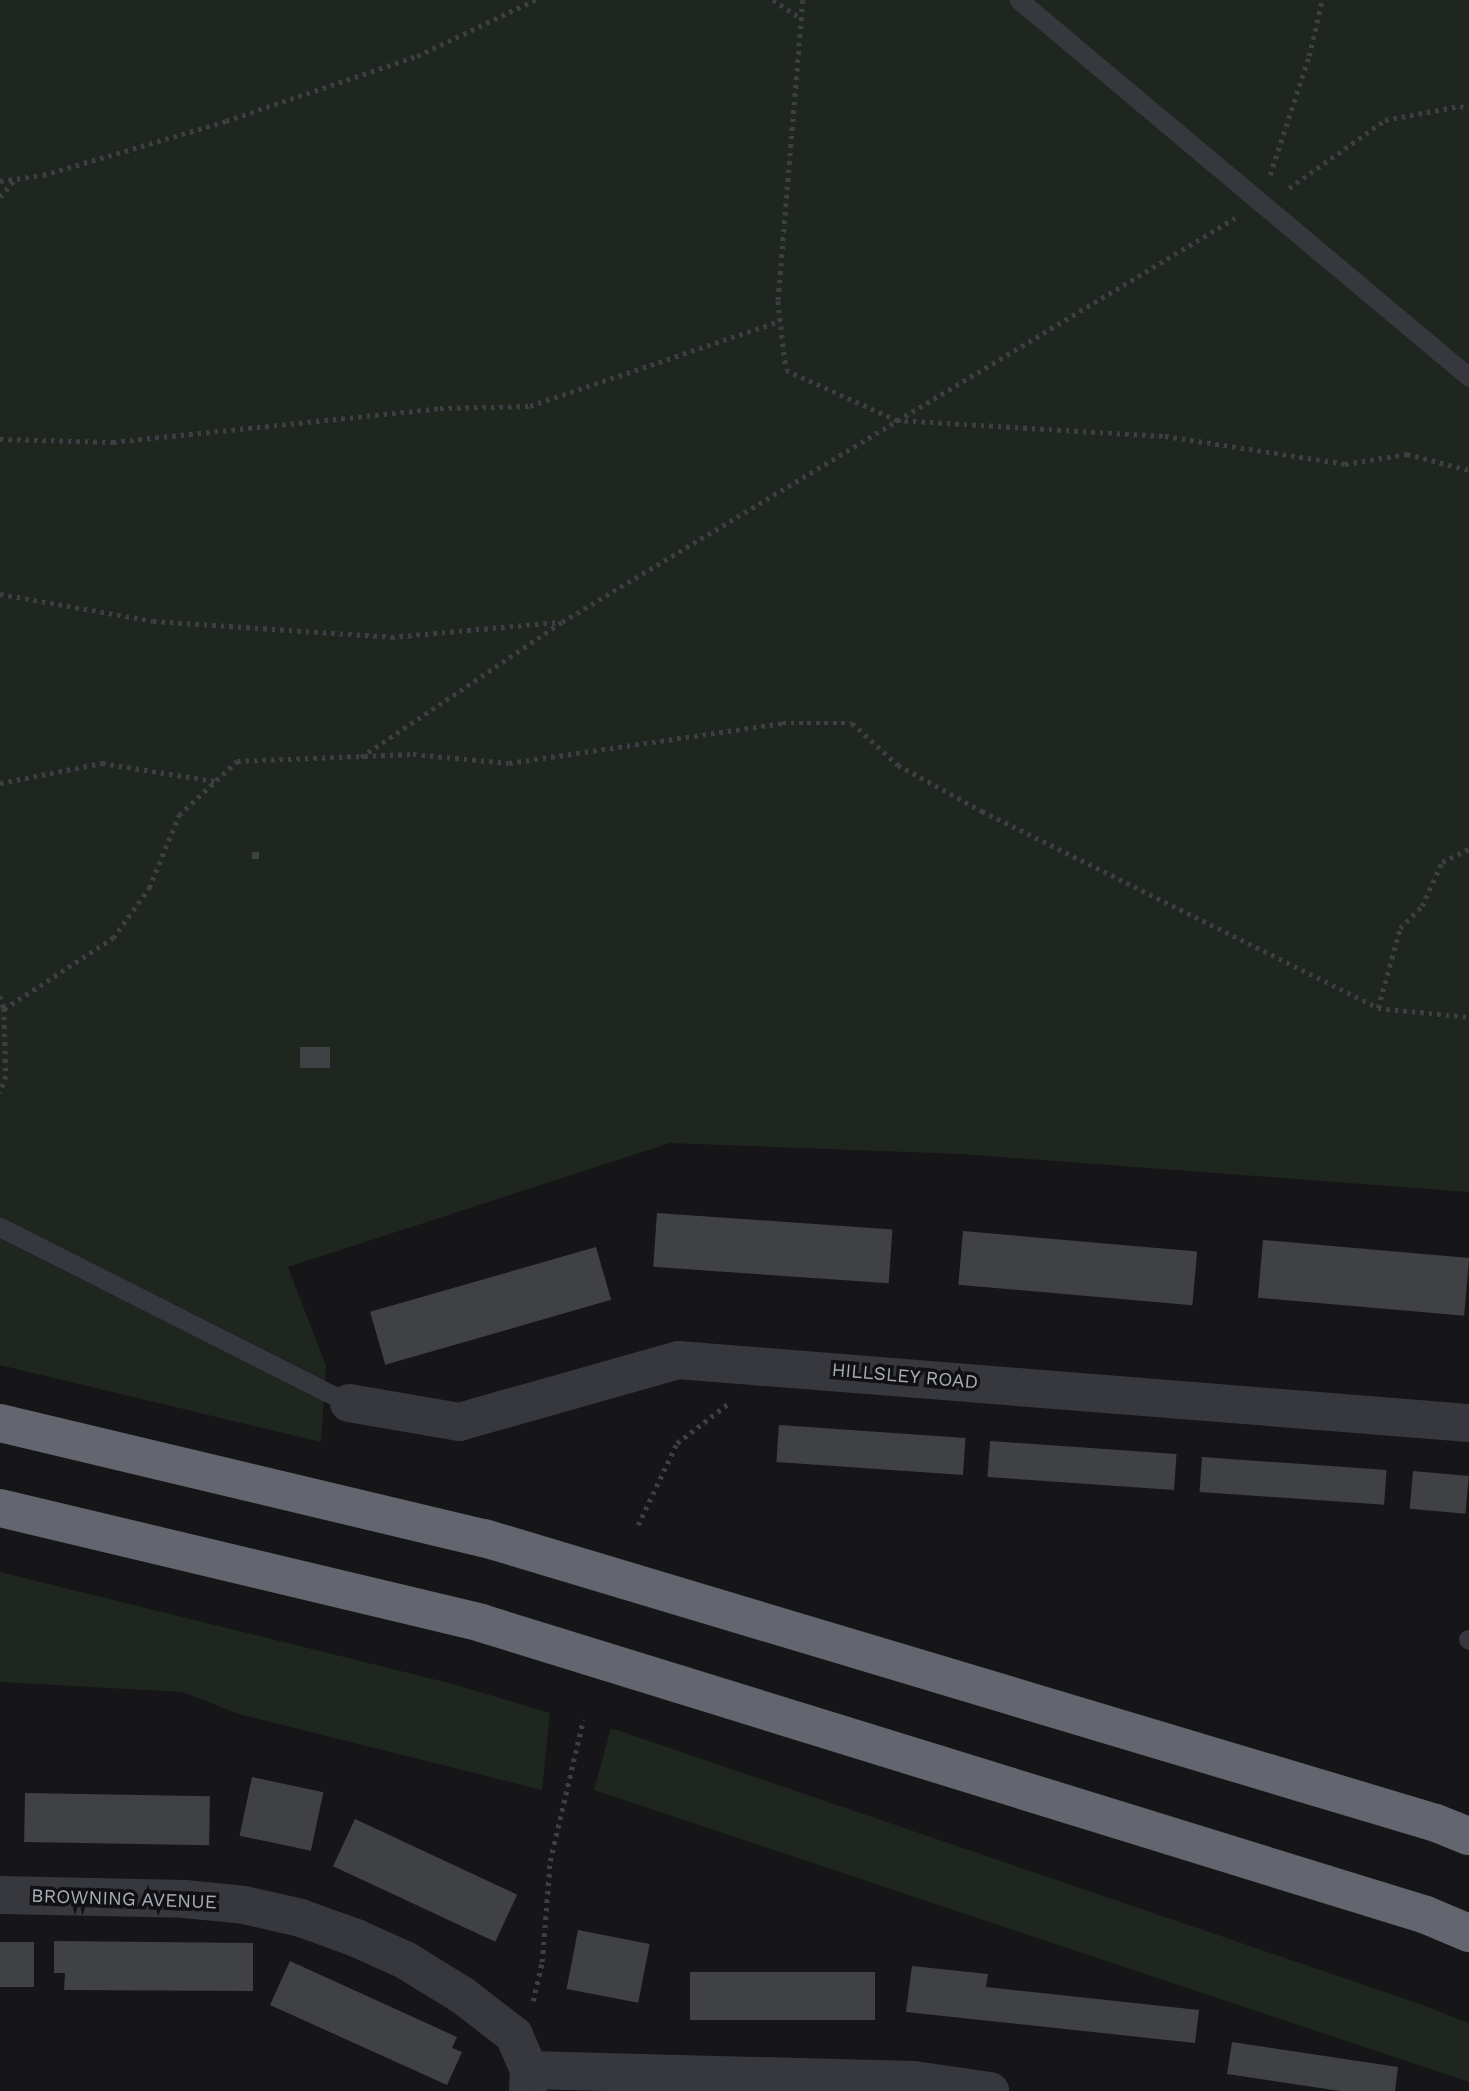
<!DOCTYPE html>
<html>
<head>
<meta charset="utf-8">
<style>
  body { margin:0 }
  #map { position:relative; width:1469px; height:2091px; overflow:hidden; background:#161618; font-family:"Work Sans",sans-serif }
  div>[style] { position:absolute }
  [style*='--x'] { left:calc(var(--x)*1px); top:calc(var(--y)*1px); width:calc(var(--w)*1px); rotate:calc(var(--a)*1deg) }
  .green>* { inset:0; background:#1e261f }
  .building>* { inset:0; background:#404145; transform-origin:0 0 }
  .path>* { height:4.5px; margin-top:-2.25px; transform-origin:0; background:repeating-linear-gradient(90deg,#3d3f44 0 3.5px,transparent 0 8.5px) }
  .service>* { height:19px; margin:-9.5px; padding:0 9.5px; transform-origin:9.5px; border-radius:9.5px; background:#37383d }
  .minor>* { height:38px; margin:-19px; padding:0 19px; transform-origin:19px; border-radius:19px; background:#37383d }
  .motorway>* { height:38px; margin:-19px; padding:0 19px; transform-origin:19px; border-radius:19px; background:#63666e }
  span { translate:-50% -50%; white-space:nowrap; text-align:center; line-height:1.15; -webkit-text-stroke:7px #111113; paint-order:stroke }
  .street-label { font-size:19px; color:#a8adb8 }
</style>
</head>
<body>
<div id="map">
  <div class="green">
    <i style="clip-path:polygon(0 0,1469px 0,1469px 1192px,961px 1154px,670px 1143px,288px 1267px,326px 1366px,321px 1442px,0 1365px)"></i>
    <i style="clip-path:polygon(0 1572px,449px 1683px,550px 1713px,542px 1790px,239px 1714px,182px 1692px,0 1682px)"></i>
    <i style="clip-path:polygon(611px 1728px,1417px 2003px,1469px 2023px,1469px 2082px,594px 1790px)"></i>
  </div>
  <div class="building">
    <i style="left:252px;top:852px;width:7px;height:7px"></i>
    <i style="left:300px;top:1047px;width:30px;height:21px"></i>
    <i style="left:657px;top:1213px;width:236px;height:54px;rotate:4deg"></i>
    <i style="left:963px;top:1231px;width:235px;height:54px;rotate:5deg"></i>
    <i style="left:1263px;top:1240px;width:207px;height:58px;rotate:5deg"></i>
    <i style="left:596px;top:1247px;width:55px;height:235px;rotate:74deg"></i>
    <i style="left:779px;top:1425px;width:187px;height:37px;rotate:4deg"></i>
    <i style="left:990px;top:1441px;width:187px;height:36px;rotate:4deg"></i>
    <i style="left:1202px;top:1457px;width:185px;height:35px;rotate:4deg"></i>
    <i style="left:1413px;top:1471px;width:56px;height:38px;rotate:5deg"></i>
    <i style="left:252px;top:1777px;width:73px;height:60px;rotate:12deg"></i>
    <i style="left:25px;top:1793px;width:185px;height:49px;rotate:1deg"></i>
    <i style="left:355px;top:1819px;width:179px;height:52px;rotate:25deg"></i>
    <i style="left:578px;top:1930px;width:73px;height:60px;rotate:11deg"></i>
    <i style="clip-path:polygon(54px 1941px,253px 1943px,253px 1991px,64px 1990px,65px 1973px,54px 1973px)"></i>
    <i style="left:0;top:1942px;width:34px;height:45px"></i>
    <i style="clip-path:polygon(290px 1961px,457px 2037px,452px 2048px,462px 2052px,447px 2085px,270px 2005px)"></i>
    <i style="clip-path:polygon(912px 1966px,988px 1974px,986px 1987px,1199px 2010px,1195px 2043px,906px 2012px)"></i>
    <i style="left:690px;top:1972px;width:185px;height:48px"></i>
    <i style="clip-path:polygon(1232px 2042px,1398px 2067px,1395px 2091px,1340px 2091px,1227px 2074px)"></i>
  </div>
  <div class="path">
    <i style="--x:773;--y:0;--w:33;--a:33"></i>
    <i style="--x:803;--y:0;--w:302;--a:94.7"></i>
    <i style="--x:778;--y:301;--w:69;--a:83.4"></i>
    <i style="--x:786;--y:370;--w:121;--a:24.4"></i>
    <i style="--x:896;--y:420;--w:269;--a:3.4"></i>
    <i style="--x:1165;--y:436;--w:182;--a:8.8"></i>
    <i style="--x:1345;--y:464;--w:63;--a:-9.2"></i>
    <i style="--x:1407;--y:454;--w:64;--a:14.5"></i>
    <i style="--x:1270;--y:175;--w:125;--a:-71.9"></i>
    <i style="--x:1309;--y:56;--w:57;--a:-76.9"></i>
    <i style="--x:0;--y:181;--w:43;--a:-7.9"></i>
    <i style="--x:43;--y:175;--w:191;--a:-16.4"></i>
    <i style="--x:226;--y:121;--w:202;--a:-18.8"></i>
    <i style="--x:417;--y:56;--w:131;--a:-25.4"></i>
    <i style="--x:1289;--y:188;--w:118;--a:-35.3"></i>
    <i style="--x:1385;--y:120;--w:76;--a:-10.6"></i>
    <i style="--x:1460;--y:106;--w:9;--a:18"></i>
    <i style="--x:0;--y:197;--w:23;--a:-50"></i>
    <i style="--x:0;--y:439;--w:113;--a:1.5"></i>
    <i style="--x:113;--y:442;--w:329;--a:-5.9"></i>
    <i style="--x:440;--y:408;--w:90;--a:-1.3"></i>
    <i style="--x:530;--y:406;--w:264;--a:-18.8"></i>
    <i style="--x:0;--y:594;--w:155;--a:10"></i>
    <i style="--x:153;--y:621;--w:239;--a:3.8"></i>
    <i style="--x:391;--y:637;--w:169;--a:-5.1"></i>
    <i style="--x:361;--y:757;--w:242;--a:-33.9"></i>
    <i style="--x:562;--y:622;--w:785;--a:-30.98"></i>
    <i style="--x:0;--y:783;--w:104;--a:-11.1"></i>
    <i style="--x:102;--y:763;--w:114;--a:9.1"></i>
    <i style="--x:0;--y:996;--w:13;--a:72"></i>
    <i style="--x:4;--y:1008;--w:68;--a:88.3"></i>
    <i style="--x:6;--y:1076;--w:18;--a:109"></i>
    <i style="--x:1378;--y:1008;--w:83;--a:-74.6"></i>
    <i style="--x:1400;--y:928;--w:31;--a:-45"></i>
    <i style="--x:1422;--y:906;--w:48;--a:-65.6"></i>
    <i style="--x:1442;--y:862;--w:30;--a:-26"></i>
    <i style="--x:4;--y:1009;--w:130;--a:-33.1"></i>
    <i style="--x:113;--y:938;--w:62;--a:-54.2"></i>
    <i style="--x:149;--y:888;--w:79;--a:-67.7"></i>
    <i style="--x:179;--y:815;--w:79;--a:-43"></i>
    <i style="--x:237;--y:761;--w:176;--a:-2.3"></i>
    <i style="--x:413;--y:754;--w:96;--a:5.4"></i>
    <i style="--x:509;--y:763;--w:276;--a:-8.3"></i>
    <i style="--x:782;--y:723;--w:70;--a:0"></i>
    <i style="--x:852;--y:723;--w:62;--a:42.4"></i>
    <i style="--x:898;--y:765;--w:96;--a:28.7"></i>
    <i style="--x:982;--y:811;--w:442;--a:26.4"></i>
    <i style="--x:1378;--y:1008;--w:91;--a:5.6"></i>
    <i style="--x:638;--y:1525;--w:91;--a:-64.6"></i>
    <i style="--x:677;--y:1443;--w:66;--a:-37.6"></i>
    <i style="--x:533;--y:2001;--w:40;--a:-77"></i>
    <i style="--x:542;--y:1962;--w:101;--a:-85.5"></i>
    <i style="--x:550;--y:1861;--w:145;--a:-76.8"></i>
  </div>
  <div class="service">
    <i style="--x:1019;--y:0;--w:587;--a:39.96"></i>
    <i style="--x:0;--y:1227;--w:391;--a:26.8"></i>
    <i style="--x:1468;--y:1639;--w:1;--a:45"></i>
  </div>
  <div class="minor">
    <i style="--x:349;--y:1403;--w:112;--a:9.8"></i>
    <i style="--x:459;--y:1422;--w:228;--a:-15.8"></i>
    <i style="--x:678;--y:1360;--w:794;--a:4.55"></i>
    <i style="--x:0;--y:1895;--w:185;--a:1.2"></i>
    <i style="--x:185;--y:1899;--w:59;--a:5.8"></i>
    <i style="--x:244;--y:1905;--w:58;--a:12.8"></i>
    <i style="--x:301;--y:1918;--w:59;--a:20"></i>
    <i style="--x:356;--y:1938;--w:54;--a:24.2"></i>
    <i style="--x:405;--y:1960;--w:67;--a:31.6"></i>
    <i style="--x:462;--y:1995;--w:66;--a:37.6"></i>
    <i style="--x:514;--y:2035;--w:38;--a:67"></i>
    <i style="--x:529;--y:2070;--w:21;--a:93"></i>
    <i style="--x:529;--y:2070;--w:385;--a:1.5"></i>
    <i style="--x:914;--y:2080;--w:77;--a:8.2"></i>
  </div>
  <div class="motorway">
    <i style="--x:0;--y:1423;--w:497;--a:13.4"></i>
    <i style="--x:484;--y:1538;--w:994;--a:16.67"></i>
    <i style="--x:1436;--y:1823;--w:35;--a:22"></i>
    <i style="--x:0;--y:1508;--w:495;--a:13.4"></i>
    <i style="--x:481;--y:1623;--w:989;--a:17.17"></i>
    <i style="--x:1426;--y:1915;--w:47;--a:22.7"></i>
  </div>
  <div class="street-label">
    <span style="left:905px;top:1376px;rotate:5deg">HILLSLEY ROAD</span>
    <span style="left:124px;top:1899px;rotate:2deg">BROWNING AVENUE</span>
  </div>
</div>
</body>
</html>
